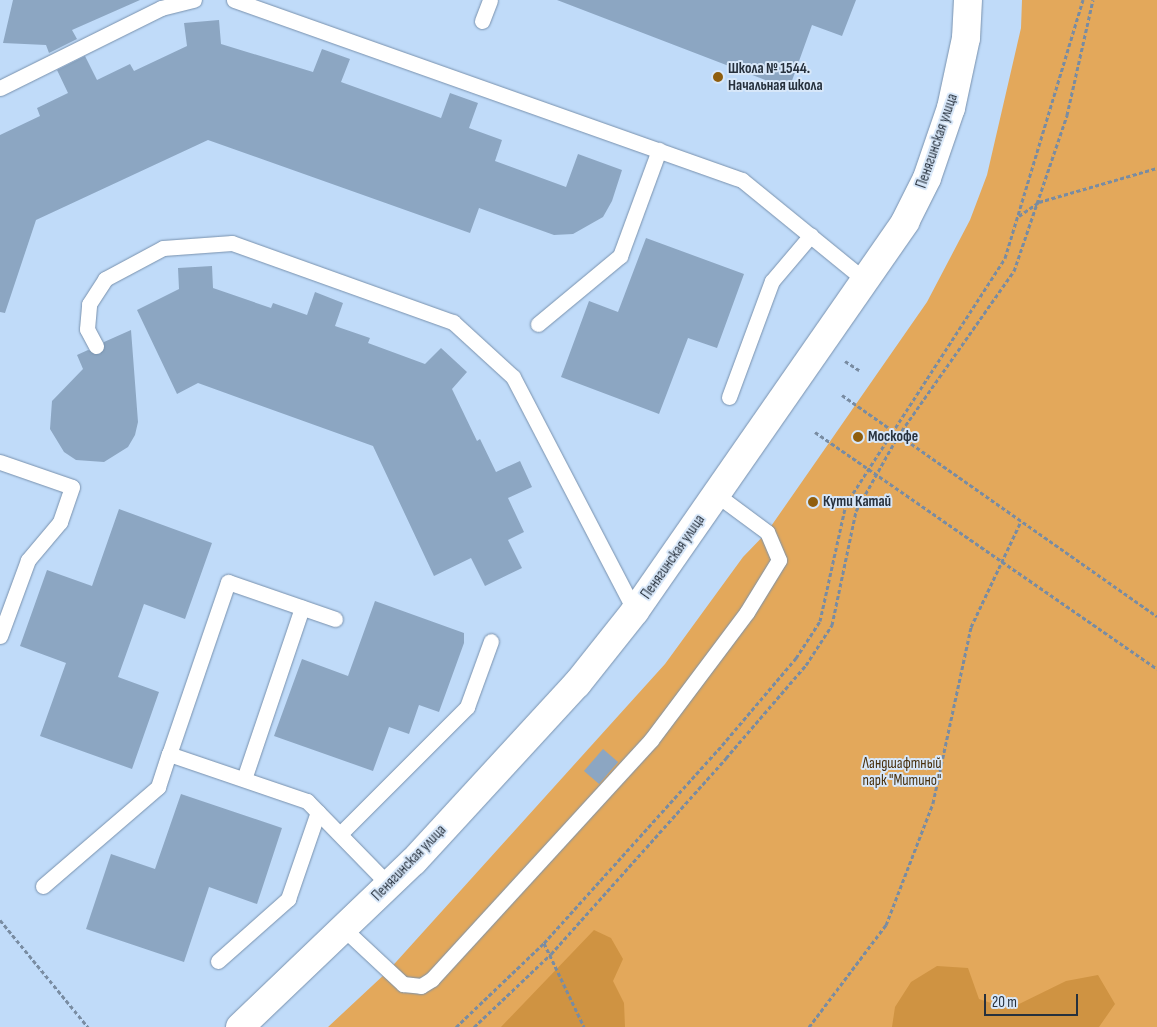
<!DOCTYPE html>
<html>
<head>
<meta charset="utf-8">
<style>
  body { margin:0 }
  #map { position:relative; width:1157px; height:1027px; overflow:hidden; background:#c0dbf9; font-family:"Sofia Sans Condensed",sans-serif }
  div>[style] { position:absolute }
  [style*='--x'] { left:calc(var(--x)*1px); top:calc(var(--y)*1px); width:calc(var(--w)*1px); rotate:calc(var(--a)*1deg) }
  .green>* { inset:0; background:#e3a85b }
  .forest>* { inset:0; background:#cf9342 }
  .building>* { inset:0; background:#8ca6c2; transform-origin:0 0 }
  .path>* { height:3px; margin-top:-1.5px; transform-origin:0; background:repeating-linear-gradient(90deg,#798ca2 0 4px,transparent 0 6.5px) }
  .roads { filter:drop-shadow(0 0 1px #7891ad) drop-shadow(0 0 1px #7891ad) }
  .service>* { height:15px; margin:-7.5px; padding:0 7.5px; transform-origin:7.5px; border-radius:7.5px; background:#fff }
  .minor>* { height:28px; margin:-14px; padding:0 14px; transform-origin:14px; border-radius:14px; background:#fff }
  .dots>* { width:14px; height:14px; translate:-50% -50%; box-sizing:border-box; border:2px solid #d7e7f9; border-radius:50% }
  span { translate:-50% -50%; white-space:nowrap; text-align:center; line-height:1.15; -webkit-text-stroke:4px #d7e7f9; paint-order:stroke }
  .poi-label { font-size:15px; color:#27313d; font-weight:700 }
  .left { translate:0 -50%; text-align:left }
  .street-label { font-size:15px; color:#27313d }
  .park-label { font-size:15px; color:#48300d }
  .scale { position:absolute; left:984px; top:994px; width:94px; height:22px; box-sizing:border-box; border:2px solid #27313d; border-top:0; padding-left:6px; font-size:15px; line-height:18px; white-space:nowrap; color:#27313d; -webkit-text-stroke:4px #d7e7f9; paint-order:stroke }
</style>
</head>
<body>
<div id="map">
  <div class="green">
    <i style="clip-path:polygon(1022px 0,1157px 0,1157px 1027px,328px 1027px,387px 972px,665px 664px,743px 557px,767px 532px,927px 302px,970px 220px,987px 175px,1021px 28px)"></i>
  </div>
  <div class="forest">
    <i style="clip-path:polygon(594px 930px,611px 938px,623px 959px,613px 981px,624px 1003px,625px 1027px,501px 1027px)"></i>
    <i style="clip-path:polygon(937px 966px,968px 968px,979px 999px,1009px 1009px,1066px 981px,1098px 975px,1115px 1004px,1099px 1027px,892px 1027px,895px 1007px,911px 982px)"></i>
  </div>
  <div class="building">
    <i style="clip-path:polygon(13px 0,140px 0,72px 30px,77px 39px,49px 53px,46px 45px,3px 43px)"></i>
    <i style="clip-path:polygon(557px 0,856px 0,842px 36px,812px 25px,789px 89px)"></i>
    <i style="clip-path:polygon(219px 20px,221px 44px,313px 72px,322px 49px,350px 59px,341px 82px,441px 118px,450px 93px,478px 103px,469px 128px,502px 140px,495px 161px,566px 187px,578px 154px,622px 170px,612px 201px,603px 217px,573px 234px,554px 235px,479px 208px,470px 233px,208px 140px,36px 220px,5px 313px,0 312px,0 135px,40px 116px,37px 108px,68px 93px,57px 70px,85px 56px,97px 80px,130px 64px,134px 71px,187px 46px,184px 23px)"></i>
    <i style="clip-path:polygon(646px 238px,744px 274px,717px 348px,688px 338px,659px 414px,561px 377px,589px 301px,618px 312px)"></i>
    <i style="clip-path:polygon(212px 266px,213px 288px,271px 308px,273px 303px,307px 315px,315px 292px,343px 303px,335px 326px,370px 338px,368px 343px,425px 364px,441px 348px,467px 372px,452px 389px,477px 441px,480px 439px,496px 472px,520px 461px,532px 487px,508px 498px,524px 532px,508px 540px,522px 568px,485px 586px,471px 558px,434px 576px,373px 446px,198px 383px,177px 394px,137px 310px,179px 289px,178px 268px)"></i>
    <i style="clip-path:polygon(131px 330px,138px 422px,135px 435px,128px 447px,104px 462px,76px 460px,64px 452px,50px 429px,52px 401px,83px 369px,77px 355px,88px 350px,100px 354px,104px 342px)"></i>
    <i style="clip-path:polygon(119px 509px,212px 543px,185px 619px,144px 604px,118px 677px,159px 692px,132px 769px,40px 736px,66px 663px,20px 646px,47px 570px,92px 586px)"></i>
    <i style="clip-path:polygon(375px 601px,464px 633px,464px 643px,439px 712px,419px 705px,409px 734px,389px 727px,373px 771px,274px 736px,302px 659px,348px 676px)"></i>
    <i style="left:603px;top:749px;width:20px;height:29px;rotate:41deg"></i>
    <i style="clip-path:polygon(181px 794px,282px 828px,257px 904px,209px 887px,184px 962px,86px 929px,111px 854px,155px 869px)"></i>
  </div>
  <div class="path">
    <i style="--x:1019;--y:216;--w:24;--a:-35"></i>
    <i style="--x:1039;--y:202;--w:123;--a:-16.1"></i>
    <i style="--x:845;--y:361;--w:17;--a:33"></i>
    <i style="--x:842;--y:395;--w:385;--a:35.1"></i>
    <i style="--x:815;--y:432;--w:416;--a:34.7"></i>
    <i style="--x:0;--y:920;--w:139;--a:50.6"></i>
    <i style="--x:544;--y:943;--w:93;--a:64.5"></i>
    <i style="--x:456;--y:1027;--w:122;--a:-43.7"></i>
    <i style="--x:544;--y:943;--w:260;--a:-48"></i>
    <i style="--x:718;--y:750;--w:121;--a:-49.7"></i>
    <i style="--x:796;--y:658;--w:44;--a:-57"></i>
    <i style="--x:820;--y:621;--w:120;--a:-77.5"></i>
    <i style="--x:846;--y:504;--w:293;--a:-57.1"></i>
    <i style="--x:1005;--y:258;--w:270;--a:-73.2"></i>
    <i style="--x:474;--y:1027;--w:106;--a:-43.5"></i>
    <i style="--x:551;--y:954;--w:263;--a:-48.2"></i>
    <i style="--x:726;--y:758;--w:123;--a:-49.3"></i>
    <i style="--x:806;--y:665;--w:48;--a:-57"></i>
    <i style="--x:832;--y:625;--w:116;--a:-78.1"></i>
    <i style="--x:856;--y:511;--w:86;--a:-60.8"></i>
    <i style="--x:898;--y:436;--w:202;--a:-54.9"></i>
    <i style="--x:1014;--y:271;--w:165;--a:-71.2"></i>
    <i style="--x:1067;--y:115;--w:118;--a:-77.3"></i>
    <i style="--x:809;--y:1027;--w:128;--a:-53"></i>
    <i style="--x:886;--y:925;--w:131;--a:-68.9"></i>
    <i style="--x:933;--y:803;--w:180;--a:-77.8"></i>
    <i style="--x:971;--y:627;--w:117;--a:-64.7"></i>
  </div>
  <div class="roads">
    <div class="service">
      <i style="--x:234;--y:0;--w:539;--a:19.51"></i>
      <i style="--x:742;--y:180;--w:160;--a:39.2"></i>
      <i style="--x:482;--y:21;--w:22;--a:-69"></i>
      <i style="--x:0;--y:88;--w:180;--a:-26.4"></i>
      <i style="--x:161;--y:8;--w:34;--a:-14"></i>
      <i style="--x:538;--y:324;--w:107;--a:-39.7"></i>
      <i style="--x:620;--y:256;--w:113;--a:-69.8"></i>
      <i style="--x:96;--y:346;--w:19;--a:-118"></i>
      <i style="--x:87;--y:329;--w:25;--a:-85"></i>
      <i style="--x:89;--y:304;--w:30;--a:-57"></i>
      <i style="--x:105;--y:279;--w:66;--a:-28.1"></i>
      <i style="--x:163;--y:248;--w:69;--a:-4.1"></i>
      <i style="--x:232;--y:243;--w:235;--a:19.7"></i>
      <i style="--x:453;--y:322;--w:81;--a:42.5"></i>
      <i style="--x:513;--y:377;--w:264;--a:62.5"></i>
      <i style="--x:729;--y:397;--w:124;--a:-69.7"></i>
      <i style="--x:772;--y:281;--w:60;--a:-49.7"></i>
      <i style="--x:0;--y:462;--w:76;--a:19.1"></i>
      <i style="--x:72;--y:487;--w:37;--a:109"></i>
      <i style="--x:60;--y:522;--w:50;--a:130.1"></i>
      <i style="--x:28;--y:560;--w:81;--a:110.2"></i>
      <i style="--x:335;--y:619;--w:113;--a:-160.9"></i>
      <i style="--x:228;--y:582;--w:182;--a:108.9"></i>
      <i style="--x:169;--y:754;--w:146;--a:18.8"></i>
      <i style="--x:307;--y:801;--w:117;--a:45.7"></i>
      <i style="--x:244;--y:779;--w:181;--a:-71.3"></i>
      <i style="--x:340;--y:834;--w:180;--a:-45"></i>
      <i style="--x:467;--y:707;--w:70;--a:-70"></i>
      <i style="--x:43;--y:886;--w:152;--a:-40.7"></i>
      <i style="--x:158;--y:787;--w:35;--a:-72"></i>
      <i style="--x:344;--y:929;--w:81;--a:43"></i>
      <i style="--x:403;--y:984;--w:18;--a:6"></i>
      <i style="--x:421;--y:986;--w:13;--a:-32"></i>
      <i style="--x:432;--y:979;--w:324;--a:-47.5"></i>
      <i style="--x:651;--y:740;--w:160;--a:-53.1"></i>
      <i style="--x:747;--y:612;--w:61;--a:-58.4"></i>
      <i style="--x:779;--y:560;--w:30;--a:-113"></i>
      <i style="--x:767;--y:532;--w:62;--a:-143.5"></i>
      <i style="--x:218;--y:961;--w:94;--a:-41.5"></i>
      <i style="--x:288;--y:899;--w:92;--a:-71"></i>
    </div>
    <div class="minor">
      <i style="--x:240;--y:1027;--w:240;--a:-43.7"></i>
      <i style="--x:414;--y:861;--w:241;--a:-47.4"></i>
      <i style="--x:577;--y:684;--w:93;--a:-51.5"></i>
      <i style="--x:635;--y:611;--w:474;--a:-55.2"></i>
      <i style="--x:905;--y:222;--w:49;--a:-63.4"></i>
      <i style="--x:927;--y:178;--w:74;--a:-71.1"></i>
      <i style="--x:951;--y:108;--w:72;--a:-77.9"></i>
      <i style="--x:966;--y:38;--w:38;--a:-87"></i>
    </div>
  </div>
  <div class="dots">
    <i style="left:718px;top:77px;background:#905e0d"></i>
    <i style="left:858px;top:437px;background:#905e0d"></i>
    <i style="left:813px;top:502px;background:#905e0d"></i>
  </div>
  <div class="poi-label">
    <span class="left" style="left:728px;top:77px">Школа № 1544.<br>Начальная школа</span>
    <span class="left" style="left:868px;top:437px">Москофе</span>
    <span class="left" style="left:823px;top:502px">Кути Катай</span>
  </div>
  <div class="street-label">
    <span style="left:937px;top:141px;rotate:-71deg">Пенягинская улица</span>
    <span style="left:673px;top:557px;rotate:-55deg">Пенягинская улица</span>
    <span style="left:409px;top:863px;rotate:-46deg">Пенягинская улица</span>
  </div>
  <div class="park-label">
    <span style="left:902px;top:772px">Ландшафтный<br>парк "Митино"</span>
  </div>
  <div class="scale">20 m</div>
</div>
</body>
</html>
